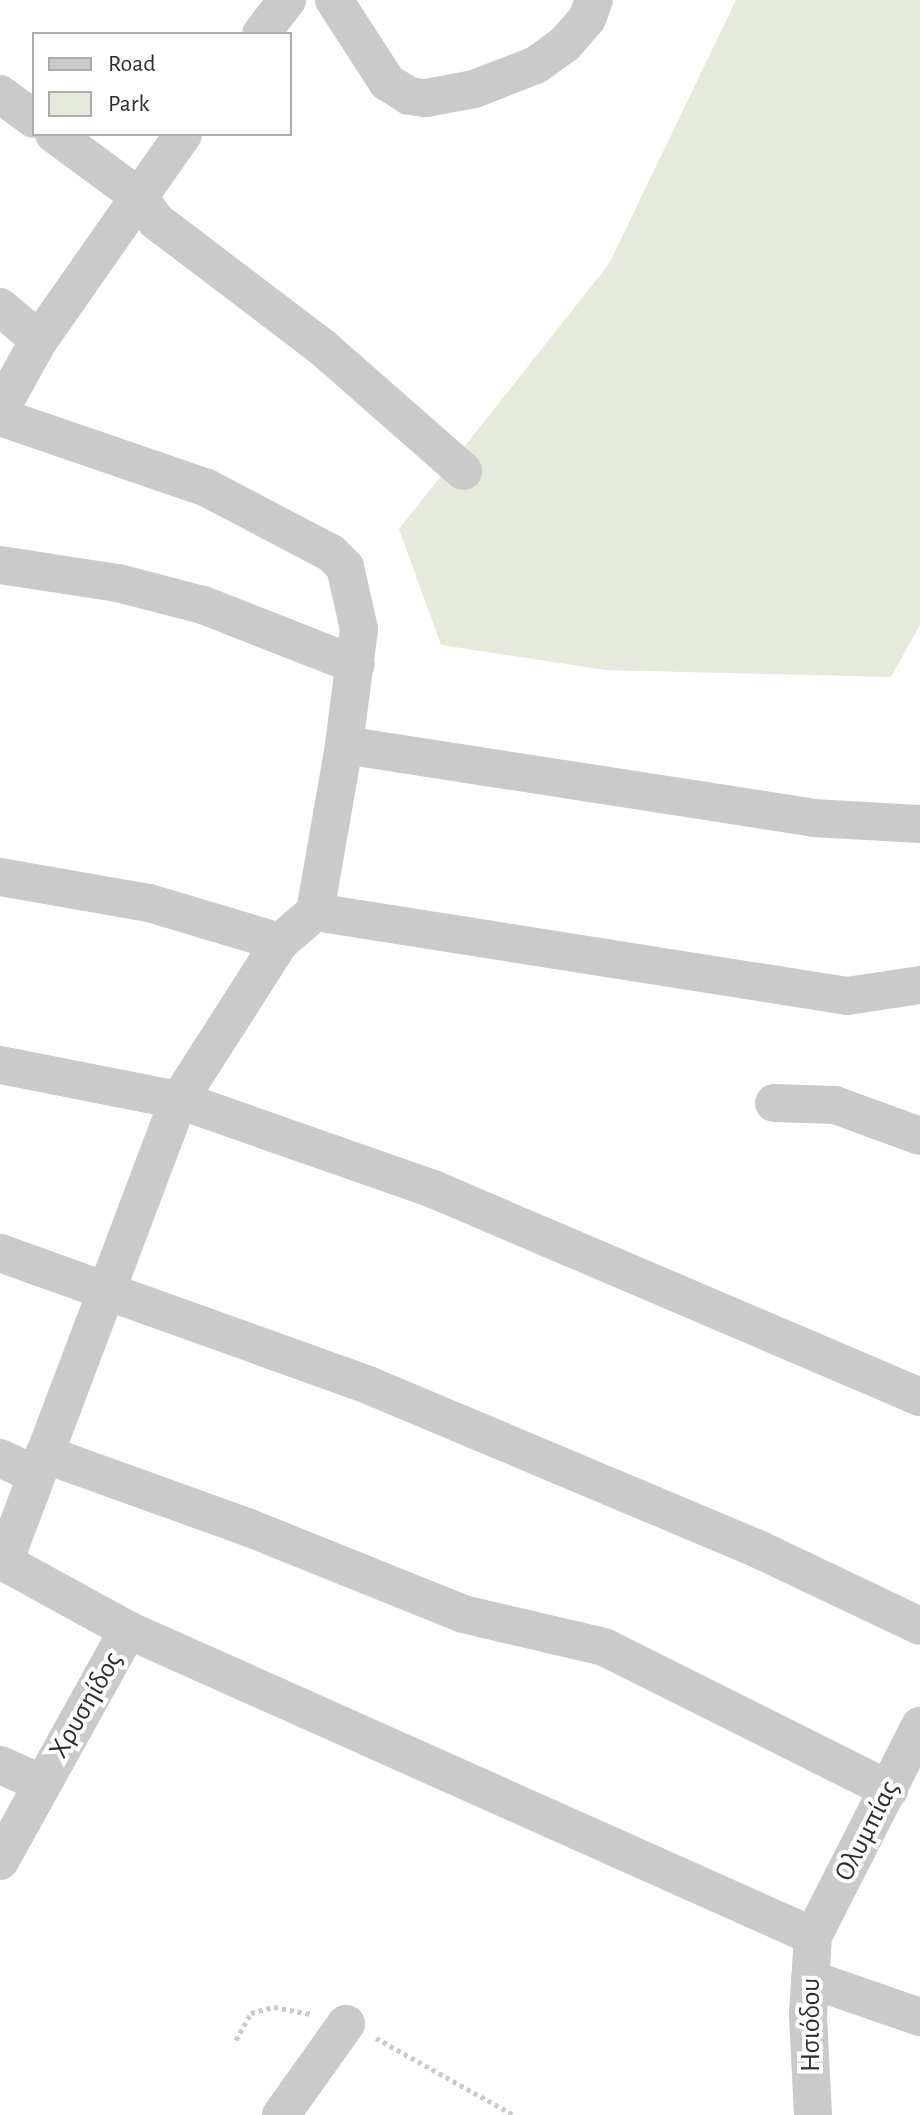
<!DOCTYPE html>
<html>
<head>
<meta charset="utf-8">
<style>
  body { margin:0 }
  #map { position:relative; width:920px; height:2115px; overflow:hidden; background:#fff; font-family:"Alegreya Sans",sans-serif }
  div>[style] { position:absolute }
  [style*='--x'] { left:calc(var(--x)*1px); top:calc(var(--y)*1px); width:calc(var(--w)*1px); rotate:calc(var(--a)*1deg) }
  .green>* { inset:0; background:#e5eadb }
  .path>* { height:5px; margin-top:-2.5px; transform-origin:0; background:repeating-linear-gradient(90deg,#cacaca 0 4px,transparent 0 8px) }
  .minor>* { height:38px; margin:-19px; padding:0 19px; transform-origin:19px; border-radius:19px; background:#cacaca }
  span { translate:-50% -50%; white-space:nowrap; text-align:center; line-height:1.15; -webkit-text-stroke:8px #fff; paint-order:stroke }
  .street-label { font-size:28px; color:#2d2d2d }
  .legend { position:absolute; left:32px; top:32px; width:260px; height:104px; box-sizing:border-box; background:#fff; border:2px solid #ababab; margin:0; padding:10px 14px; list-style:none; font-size:24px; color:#2d2d2d }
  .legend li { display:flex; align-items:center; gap:16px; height:40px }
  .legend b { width:40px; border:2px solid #ababab }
</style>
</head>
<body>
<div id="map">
  <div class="green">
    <i style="clip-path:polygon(736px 0,920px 0,920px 625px,891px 677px,606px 670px,441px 645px,399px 529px,609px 264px)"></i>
  </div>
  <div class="path">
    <i style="--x:376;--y:2038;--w:158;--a:29.2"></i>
    <i style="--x:236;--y:2040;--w:31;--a:-61"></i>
    <i style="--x:251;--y:2013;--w:24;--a:-15"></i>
    <i style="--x:274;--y:2007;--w:37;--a:11"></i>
  </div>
  <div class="minor">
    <i style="--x:334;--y:0;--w:98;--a:57.1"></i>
    <i style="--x:387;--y:82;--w:26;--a:32"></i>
    <i style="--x:409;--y:96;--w:17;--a:7"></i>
    <i style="--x:426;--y:98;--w:49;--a:-10.6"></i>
    <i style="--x:474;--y:89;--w:66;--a:-21.2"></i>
    <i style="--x:536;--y:65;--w:36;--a:-36"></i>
    <i style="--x:565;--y:44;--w:33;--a:-49"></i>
    <i style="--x:587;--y:19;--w:20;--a:-70"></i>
    <i style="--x:261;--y:34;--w:43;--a:-52.6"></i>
    <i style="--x:0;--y:94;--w:42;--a:36.3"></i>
    <i style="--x:54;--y:134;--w:104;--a:36.4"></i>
    <i style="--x:138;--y:196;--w:31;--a:54"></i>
    <i style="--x:156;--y:221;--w:208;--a:37.2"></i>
    <i style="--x:322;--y:347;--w:188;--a:41.3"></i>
    <i style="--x:0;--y:307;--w:51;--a:40.2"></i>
    <i style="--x:0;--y:410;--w:80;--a:-60.9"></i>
    <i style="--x:39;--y:340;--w:251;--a:-55"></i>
    <i style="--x:0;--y:417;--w:219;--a:18.9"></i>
    <i style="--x:207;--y:488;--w:140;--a:27.7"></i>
    <i style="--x:331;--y:553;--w:20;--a:45"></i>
    <i style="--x:345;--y:567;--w:64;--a:77.3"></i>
    <i style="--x:359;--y:629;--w:117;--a:97.4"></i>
    <i style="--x:0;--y:565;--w:119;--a:8.7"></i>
    <i style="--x:118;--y:583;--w:88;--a:14.5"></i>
    <i style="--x:203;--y:605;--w:164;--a:21.4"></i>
    <i style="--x:0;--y:877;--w:151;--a:9.9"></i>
    <i style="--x:149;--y:903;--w:137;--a:16.6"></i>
    <i style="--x:315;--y:912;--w:169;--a:-80.1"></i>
    <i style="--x:344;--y:745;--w:475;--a:8.8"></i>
    <i style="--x:813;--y:818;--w:107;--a:3.2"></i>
    <i style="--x:0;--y:1065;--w:182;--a:11.1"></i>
    <i style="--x:179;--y:1100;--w:188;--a:-57.4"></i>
    <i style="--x:280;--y:942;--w:46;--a:-40.6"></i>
    <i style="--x:315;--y:912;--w:539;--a:8.97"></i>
    <i style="--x:847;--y:996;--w:74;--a:-8.6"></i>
    <i style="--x:774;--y:1103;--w:61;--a:1.9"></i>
    <i style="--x:835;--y:1105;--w:90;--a:20"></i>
    <i style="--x:0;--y:1253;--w:391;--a:19.7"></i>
    <i style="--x:368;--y:1385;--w:423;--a:22.8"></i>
    <i style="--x:758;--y:1549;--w:179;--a:25.4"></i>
    <i style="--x:44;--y:1454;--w:216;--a:19.8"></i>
    <i style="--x:247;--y:1527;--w:233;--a:21.9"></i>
    <i style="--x:463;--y:1614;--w:145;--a:13.2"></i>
    <i style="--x:604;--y:1647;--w:319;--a:26.6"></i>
    <i style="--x:0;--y:1458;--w:40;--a:25"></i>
    <i style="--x:0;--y:1560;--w:4;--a:27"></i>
    <i style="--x:4;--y:1562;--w:494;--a:-69.3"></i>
    <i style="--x:179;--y:1100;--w:269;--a:19.3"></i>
    <i style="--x:433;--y:1189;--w:530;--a:23.13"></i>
    <i style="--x:128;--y:1630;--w:750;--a:24.07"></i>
    <i style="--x:0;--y:1765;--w:45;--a:23.7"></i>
    <i style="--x:0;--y:1861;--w:264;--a:-61"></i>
    <i style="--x:128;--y:1630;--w:141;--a:-151.3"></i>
    <i style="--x:810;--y:1979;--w:116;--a:19.1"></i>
    <i style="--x:281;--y:2115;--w:112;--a:-54.5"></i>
    <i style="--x:813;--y:2115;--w:100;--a:-92.9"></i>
    <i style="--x:808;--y:2015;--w:79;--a:-86.4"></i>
    <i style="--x:813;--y:1936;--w:236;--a:-63"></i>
  </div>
  <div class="street-label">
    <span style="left:86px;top:1705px;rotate:-60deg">Χρυσηίδος</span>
    <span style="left:867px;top:1831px;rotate:-63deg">Ολυμπίας</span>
    <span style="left:811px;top:2025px;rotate:-90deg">Ησιόδου</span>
  </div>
  <ul class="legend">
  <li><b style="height:10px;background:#cacaca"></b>Road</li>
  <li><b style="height:22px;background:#e5eadb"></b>Park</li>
  </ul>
</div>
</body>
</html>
